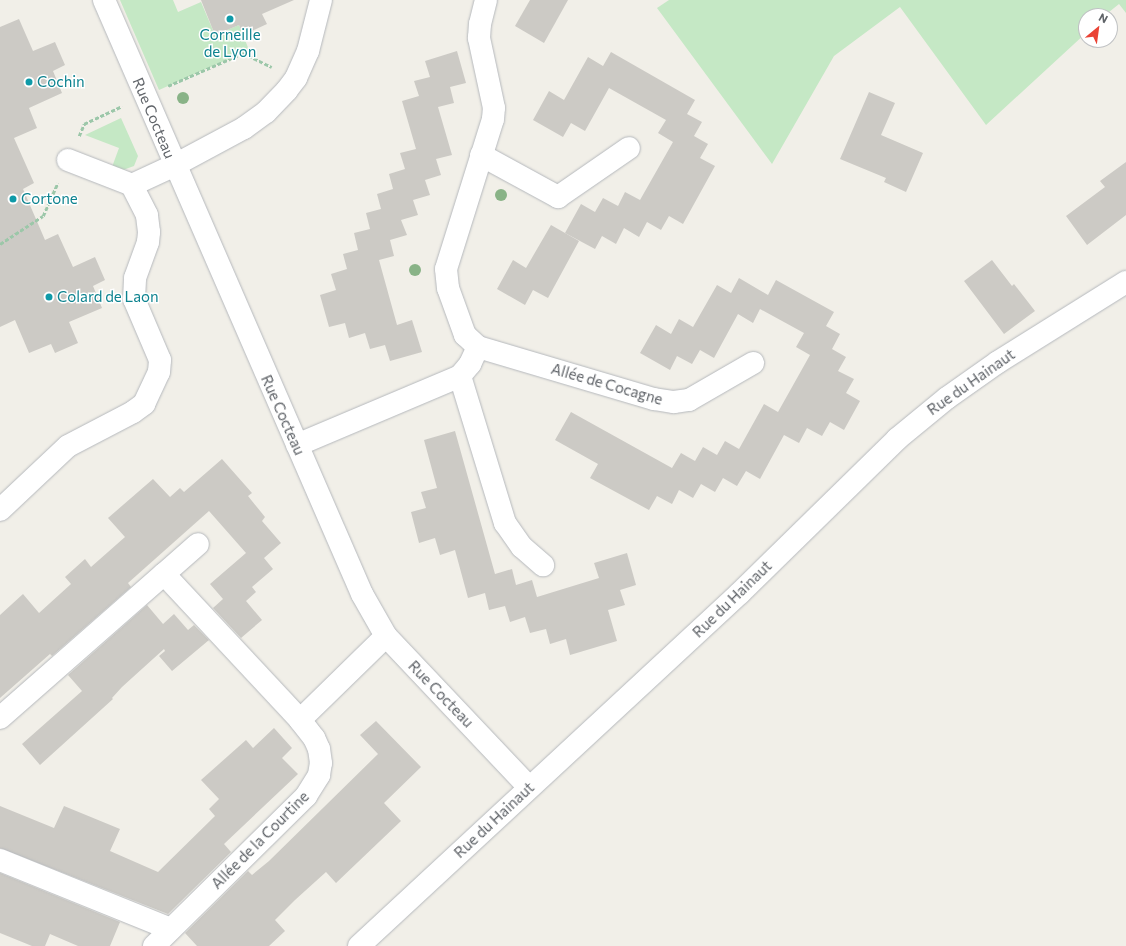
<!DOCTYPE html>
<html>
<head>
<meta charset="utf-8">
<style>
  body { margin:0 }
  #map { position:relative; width:1126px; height:946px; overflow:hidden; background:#f1efe8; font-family:Commissioner,sans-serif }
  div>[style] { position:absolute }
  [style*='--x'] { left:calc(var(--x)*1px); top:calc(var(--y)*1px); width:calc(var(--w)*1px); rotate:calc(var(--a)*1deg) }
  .green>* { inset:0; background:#c5e8c5 }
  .building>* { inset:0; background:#cccac5 }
  .path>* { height:2.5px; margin-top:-1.25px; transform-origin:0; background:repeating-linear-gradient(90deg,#9cc7a9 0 4px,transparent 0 6px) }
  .roads { filter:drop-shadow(0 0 1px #b5b8bc) drop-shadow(0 0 1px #b5b8bc) }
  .minor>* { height:22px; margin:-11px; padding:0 11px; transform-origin:11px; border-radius:11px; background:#fff }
  .trees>* { width:12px; height:12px; margin:-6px; border-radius:50%; background:#89b387 }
  .dots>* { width:11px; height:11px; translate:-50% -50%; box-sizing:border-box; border:2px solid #fff; border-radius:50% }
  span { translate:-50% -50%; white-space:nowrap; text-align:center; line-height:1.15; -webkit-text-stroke:3px #fff; paint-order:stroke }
  .culture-label { font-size:15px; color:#0d838f }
  .left { translate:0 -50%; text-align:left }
  .street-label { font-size:15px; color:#5f6368 }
  .north { position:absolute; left:1078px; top:8px; width:40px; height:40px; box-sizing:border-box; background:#fff; border:1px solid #bfc1c3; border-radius:50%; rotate:29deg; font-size:11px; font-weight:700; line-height:16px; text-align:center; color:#5f6368 }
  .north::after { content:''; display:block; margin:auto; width:14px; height:18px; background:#ea4335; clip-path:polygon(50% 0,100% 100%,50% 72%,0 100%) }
</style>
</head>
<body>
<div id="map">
  <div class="green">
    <i style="clip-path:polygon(120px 0,173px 0,178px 12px,201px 2px,215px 35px,239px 25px,249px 50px,159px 90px)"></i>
    <i style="clip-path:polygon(669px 0,1126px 0,1126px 13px,1119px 4px,1104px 16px,1086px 16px,1086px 33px,986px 125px,900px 7px,834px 56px,772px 164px,657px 8px)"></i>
    <i style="clip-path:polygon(121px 118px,138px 156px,134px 166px,123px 170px,112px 167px,119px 148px,85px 135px)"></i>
  </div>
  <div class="building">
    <i style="clip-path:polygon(201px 0,294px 0,262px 14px,267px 24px,243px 35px,239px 25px,215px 35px)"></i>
    <i style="clip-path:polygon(530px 0,568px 0,544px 43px,515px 26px)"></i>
    <i style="clip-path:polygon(19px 19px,33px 51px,55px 42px,65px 65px,53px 71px,62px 93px,29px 108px,37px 128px,14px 138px,34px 183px,23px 189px,45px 240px,58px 234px,73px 267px,95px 257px,105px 280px,93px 286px,102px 308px,69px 322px,78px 343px,55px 353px,51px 344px,29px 353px,15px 320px,0 327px,0 27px)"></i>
    <i style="clip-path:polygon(457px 51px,466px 83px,450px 87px,454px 103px,438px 107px,452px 155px,436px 159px,441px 175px,425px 180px,430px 195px,413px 200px,418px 215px,401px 220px,407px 235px,390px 240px,394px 256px,379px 260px,397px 325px,412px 320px,422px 352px,390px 361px,385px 345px,370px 349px,365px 333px,349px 338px,345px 323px,329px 327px,320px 295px,336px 290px,331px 274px,347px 269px,343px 254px,358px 250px,354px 233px,370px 229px,366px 213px,381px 209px,377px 194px,393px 189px,389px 174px,405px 169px,400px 153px,416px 149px,402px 101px,419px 96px,414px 81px,430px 77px,425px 61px)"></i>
    <i style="clip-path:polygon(611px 52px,695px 100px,687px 114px,702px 122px,694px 136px,708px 144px,700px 158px,715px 166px,683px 224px,669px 216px,661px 230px,647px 222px,639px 237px,624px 228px,616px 244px,602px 236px,595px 249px,565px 233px,581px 204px,595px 212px,603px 198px,618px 206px,625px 192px,640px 200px,673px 142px,658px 133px,666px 120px,609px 88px,585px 131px,571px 123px,563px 137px,533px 120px,549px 91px,564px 100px,588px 57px,603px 66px)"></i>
    <i style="clip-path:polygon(869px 92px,895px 103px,881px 135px,923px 153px,906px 192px,884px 182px,886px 178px,840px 159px)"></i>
    <i style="clip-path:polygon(1126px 162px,1126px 215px,1087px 245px,1066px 216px,1105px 187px,1100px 181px)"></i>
    <i style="clip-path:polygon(551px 225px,579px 241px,548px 298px,533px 290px,525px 305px,497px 289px,513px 260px,526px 268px)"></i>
    <i style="clip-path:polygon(992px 260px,1012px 286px,1014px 284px,1035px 311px,1004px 334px,964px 281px)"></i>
    <i style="clip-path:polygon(739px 278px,768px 295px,776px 280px,834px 312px,826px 326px,840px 334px,832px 349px,846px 357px,838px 371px,854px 379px,846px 393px,860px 401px,844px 430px,830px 422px,822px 436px,807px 428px,799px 443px,784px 435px,760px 479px,746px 471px,737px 486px,723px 478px,715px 492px,701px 484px,693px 498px,679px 490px,672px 504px,657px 496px,649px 510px,590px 478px,598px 464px,555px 440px,571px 412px,672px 468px,681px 453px,695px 461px,703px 447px,717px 455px,725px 441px,739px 449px,764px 404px,778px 412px,810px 355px,796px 347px,804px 333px,760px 309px,753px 323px,738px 314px,714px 358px,700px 350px,692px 364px,677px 356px,670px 370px,640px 353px,656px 325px,671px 334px,679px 319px,693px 327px,717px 285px,731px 293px)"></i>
    <i style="clip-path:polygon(455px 431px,495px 574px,512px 569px,516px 585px,532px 580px,537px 597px,599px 578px,594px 563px,627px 553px,636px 585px,620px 590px,625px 605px,608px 610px,617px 641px,570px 655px,566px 639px,550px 644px,546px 629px,530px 633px,525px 617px,510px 622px,505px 606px,489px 610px,485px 593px,468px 598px,455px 550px,440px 555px,435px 538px,419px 543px,411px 512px,426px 508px,421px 492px,437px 488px,424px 440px)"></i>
    <i style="clip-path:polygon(222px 459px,252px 493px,248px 496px,265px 517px,262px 521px,281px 543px,264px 558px,273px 569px,252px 587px,256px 592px,246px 601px,262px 620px,241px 638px,213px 608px,223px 599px,210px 584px,246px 553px,209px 511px,128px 583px,131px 587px,52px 656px,50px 654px,0 698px,0 615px,23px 594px,39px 613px,71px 584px,65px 577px,85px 559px,91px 567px,125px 537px,108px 518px,153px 479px,170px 497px,180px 488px,184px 492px)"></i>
    <i style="clip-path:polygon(147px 605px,163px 624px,174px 614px,188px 630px,194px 625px,209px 640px,172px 671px,159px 656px,165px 651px,164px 649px,122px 687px,112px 698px,113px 699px,40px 765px,22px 744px,82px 691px,68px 675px)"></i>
    <i style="clip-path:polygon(376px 721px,421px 767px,384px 803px,401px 821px,336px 883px,326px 872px,295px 900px,275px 920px,285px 931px,269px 946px,197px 946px,185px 933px,248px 871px,252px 875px,269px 861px,378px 754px,360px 735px)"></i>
    <i style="clip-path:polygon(274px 728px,292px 748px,282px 758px,298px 774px,224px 844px,231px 852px,168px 914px,0 848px,0 806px,54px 828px,64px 806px,120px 829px,110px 851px,158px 872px,215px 816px,209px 809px,219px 799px,201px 780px,246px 740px,253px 748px)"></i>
    <i style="clip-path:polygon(0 873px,120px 922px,110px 946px,78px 946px,50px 934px,45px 946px,32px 946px,0 933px)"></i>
  </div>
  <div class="path">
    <i style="--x:168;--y:86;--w:82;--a:-23.7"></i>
    <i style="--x:243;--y:53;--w:32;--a:26"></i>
    <i style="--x:79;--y:136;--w:13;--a:-67"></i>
    <i style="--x:84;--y:124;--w:42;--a:-25.3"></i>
    <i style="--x:0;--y:244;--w:51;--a:-33.1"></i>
    <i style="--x:43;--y:216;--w:36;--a:-66"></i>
  </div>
  <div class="roads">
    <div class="minor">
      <i style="--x:104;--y:0;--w:648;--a:66.52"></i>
      <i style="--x:362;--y:594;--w:48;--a:60.3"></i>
      <i style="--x:386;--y:636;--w:208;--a:46.6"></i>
      <i style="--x:481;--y:155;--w:88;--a:28.6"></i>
      <i style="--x:558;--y:197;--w:86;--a:-34.6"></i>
      <i style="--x:68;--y:160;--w:69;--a:21.3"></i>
      <i style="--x:478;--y:347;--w:184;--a:16.5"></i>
      <i style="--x:654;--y:399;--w:20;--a:9"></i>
      <i style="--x:674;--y:402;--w:15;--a:-8"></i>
      <i style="--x:689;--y:400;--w:74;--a:-30"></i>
      <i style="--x:460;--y:376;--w:154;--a:73"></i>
      <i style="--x:505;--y:523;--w:29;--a:55"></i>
      <i style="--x:522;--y:547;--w:28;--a:41"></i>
      <i style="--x:297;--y:445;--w:177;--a:-22.9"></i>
      <i style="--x:460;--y:376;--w:16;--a:-50"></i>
      <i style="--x:470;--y:364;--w:19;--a:-65"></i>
      <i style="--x:478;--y:347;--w:18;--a:-137"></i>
      <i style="--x:465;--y:335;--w:50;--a:-109.9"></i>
      <i style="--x:448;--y:288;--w:19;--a:-96"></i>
      <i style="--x:446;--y:269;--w:157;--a:-72.6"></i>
      <i style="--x:493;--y:119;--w:11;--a:-85"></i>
      <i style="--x:494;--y:108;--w:72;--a:-102.1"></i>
      <i style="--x:479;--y:38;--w:14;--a:-86"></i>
      <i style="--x:480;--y:24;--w:25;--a:-76"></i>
      <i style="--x:0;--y:510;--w:93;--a:-43.3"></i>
      <i style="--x:68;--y:446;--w:73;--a:-27.6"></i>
      <i style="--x:133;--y:412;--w:14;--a:-36"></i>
      <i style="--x:144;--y:404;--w:35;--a:-65"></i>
      <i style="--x:159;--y:372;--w:12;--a:-85"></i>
      <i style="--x:160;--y:360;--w:66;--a:-113.1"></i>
      <i style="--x:134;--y:299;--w:21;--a:-87"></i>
      <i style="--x:135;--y:278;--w:38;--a:-70"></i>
      <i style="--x:148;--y:242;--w:10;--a:-84"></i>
      <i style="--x:149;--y:232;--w:17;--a:-97"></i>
      <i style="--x:147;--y:215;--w:34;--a:-117"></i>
      <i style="--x:132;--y:185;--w:47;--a:-24.9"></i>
      <i style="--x:175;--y:165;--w:78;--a:-28.2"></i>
      <i style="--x:244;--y:128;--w:27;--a:-36"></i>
      <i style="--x:266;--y:112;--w:30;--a:-46"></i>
      <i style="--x:287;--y:90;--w:15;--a:-53"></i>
      <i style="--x:296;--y:78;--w:30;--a:-66"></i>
      <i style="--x:308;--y:51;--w:53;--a:-75.7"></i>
      <i style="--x:164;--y:574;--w:45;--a:-41.4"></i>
      <i style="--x:0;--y:718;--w:218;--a:-41.3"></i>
      <i style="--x:164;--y:574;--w:200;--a:47"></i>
      <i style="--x:0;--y:860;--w:184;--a:22"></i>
      <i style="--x:154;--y:946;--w:214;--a:-44.6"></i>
      <i style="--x:306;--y:796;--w:25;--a:-58"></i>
      <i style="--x:319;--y:775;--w:12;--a:-81"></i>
      <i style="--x:321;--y:763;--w:14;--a:-98"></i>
      <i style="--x:319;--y:749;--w:12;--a:-114"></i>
      <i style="--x:314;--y:738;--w:23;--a:-128"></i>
      <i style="--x:300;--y:720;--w:120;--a:-44.3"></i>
      <i style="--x:359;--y:946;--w:519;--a:-42.82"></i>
      <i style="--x:740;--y:593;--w:220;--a:-44.4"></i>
      <i style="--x:897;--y:439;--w:65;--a:-39.4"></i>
      <i style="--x:947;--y:398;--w:62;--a:-35.2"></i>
      <i style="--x:998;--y:362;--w:151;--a:-32"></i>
    </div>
  </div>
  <div class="trees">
    <i style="left:183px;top:98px"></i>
    <i style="left:501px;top:195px"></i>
    <i style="left:415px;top:270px"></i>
  </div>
  <div class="dots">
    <i style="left:230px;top:19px;background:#0f9aa8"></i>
    <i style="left:29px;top:82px;background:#0f9aa8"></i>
    <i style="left:13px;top:199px;background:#0f9aa8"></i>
    <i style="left:49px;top:297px;background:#0f9aa8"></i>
  </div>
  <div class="culture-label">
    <span style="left:230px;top:43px">Corneille<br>de Lyon</span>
    <span class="left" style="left:37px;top:82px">Cochin</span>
    <span class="left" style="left:21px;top:199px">Cortone</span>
    <span class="left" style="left:57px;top:297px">Colard de Laon</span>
  </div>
  <div class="street-label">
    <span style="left:154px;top:118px;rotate:67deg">Rue Cocteau</span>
    <span style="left:971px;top:382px;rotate:-35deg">Rue du Hainaut</span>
    <span style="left:607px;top:384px;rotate:16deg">Allée de Cocagne</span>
    <span style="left:283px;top:415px;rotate:66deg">Rue Cocteau</span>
    <span style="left:732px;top:599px;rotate:-44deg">Rue du Hainaut</span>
    <span style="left:441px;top:694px;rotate:46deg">Rue Cocteau</span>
    <span style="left:494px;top:820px;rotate:-43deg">Rue du Hainaut</span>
    <span style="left:260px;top:840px;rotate:-45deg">Allée de la Courtine</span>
  </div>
  <div class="north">N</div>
</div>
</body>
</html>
